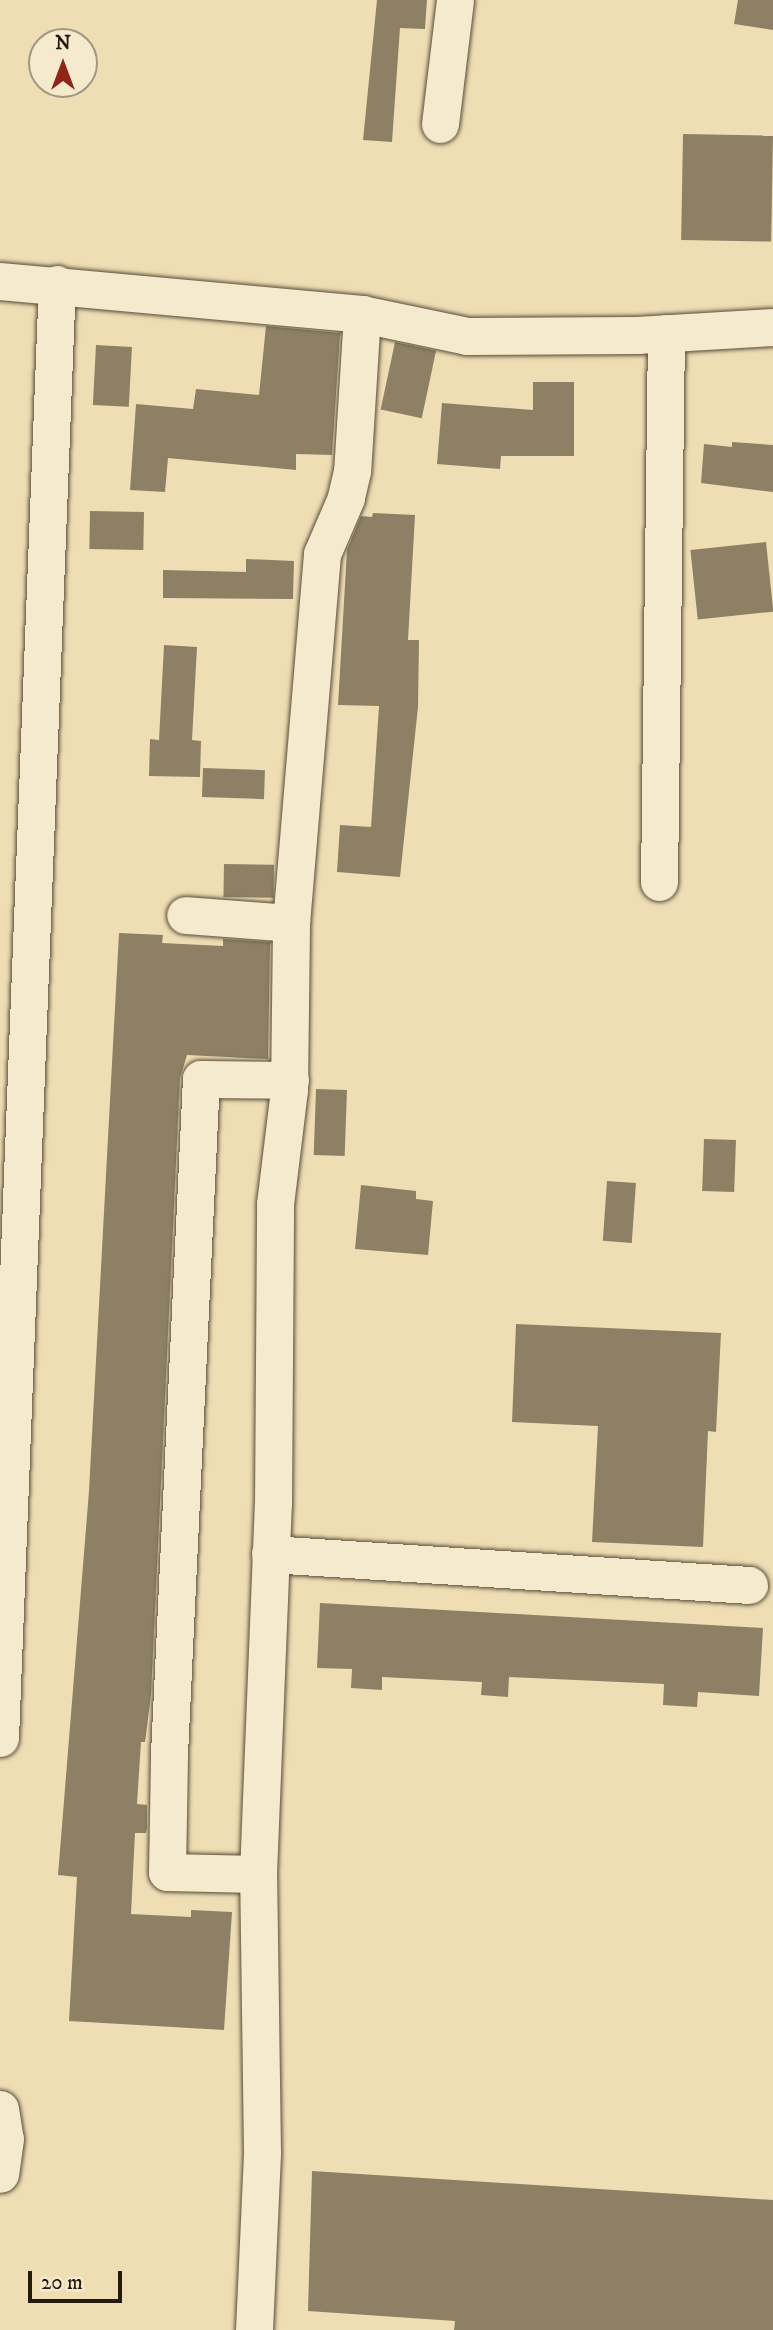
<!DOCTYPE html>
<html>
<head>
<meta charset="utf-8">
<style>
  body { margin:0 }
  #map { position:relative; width:773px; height:2330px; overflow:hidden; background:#efddb4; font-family:"IM FELL DW Pica",serif }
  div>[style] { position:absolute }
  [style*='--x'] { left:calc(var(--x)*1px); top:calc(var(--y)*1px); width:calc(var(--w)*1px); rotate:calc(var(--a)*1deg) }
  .building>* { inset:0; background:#8e8065; transform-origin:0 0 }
  .roads { filter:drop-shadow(0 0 2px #574c38) drop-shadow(0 0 2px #574c38) }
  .minor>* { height:37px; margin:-18.5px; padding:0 18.5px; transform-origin:18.5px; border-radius:18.5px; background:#f5e9ce }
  span { translate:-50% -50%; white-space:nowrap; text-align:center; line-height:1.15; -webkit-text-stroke:5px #f5e9ce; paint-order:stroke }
  .north { position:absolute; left:28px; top:28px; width:70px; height:70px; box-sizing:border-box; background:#f5e9ce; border:2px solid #a19782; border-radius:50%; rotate:0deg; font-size:19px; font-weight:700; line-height:28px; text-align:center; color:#241b0f }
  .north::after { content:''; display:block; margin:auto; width:24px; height:32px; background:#8f2418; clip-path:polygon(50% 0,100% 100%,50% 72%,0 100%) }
  .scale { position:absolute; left:28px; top:2271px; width:94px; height:32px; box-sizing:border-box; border:4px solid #241b0f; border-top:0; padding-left:9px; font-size:21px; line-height:24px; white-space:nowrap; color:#241b0f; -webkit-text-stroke:5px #f5e9ce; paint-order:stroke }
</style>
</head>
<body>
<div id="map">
  <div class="building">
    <i style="clip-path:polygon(377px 0,427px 0,425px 29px,400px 28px,392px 142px,363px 140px)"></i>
    <i style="clip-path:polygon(738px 0,773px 0,773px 30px,734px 24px)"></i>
    <i style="left:683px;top:134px;width:90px;height:106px;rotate:1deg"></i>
    <i style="clip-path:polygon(266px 326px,340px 333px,332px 455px,296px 454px,296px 470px,168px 458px,165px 492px,130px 490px,136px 404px,193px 409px,196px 389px,259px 395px)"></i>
    <i style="left:395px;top:342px;width:42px;height:69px;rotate:12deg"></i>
    <i style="left:96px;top:345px;width:36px;height:60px;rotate:3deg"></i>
    <i style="clip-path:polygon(533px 382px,574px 382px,574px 456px,501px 456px,500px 469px,437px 464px,442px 403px,533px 410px)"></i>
    <i style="clip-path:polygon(732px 442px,773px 445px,773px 492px,701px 483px,704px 444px,732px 447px)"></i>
    <i style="left:90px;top:511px;width:54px;height:38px;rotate:1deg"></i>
    <i style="clip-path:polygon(373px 513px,415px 515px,408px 640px,419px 640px,418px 707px,400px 877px,337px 872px,340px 825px,371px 827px,379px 706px,338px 705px,347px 550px,361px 516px,372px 517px)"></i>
    <i style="left:766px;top:542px;width:70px;height:76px;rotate:84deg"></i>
    <i style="clip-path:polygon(246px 559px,294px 561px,293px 599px,163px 598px,163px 570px,246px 572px)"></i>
    <i style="clip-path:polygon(164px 645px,197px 647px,192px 740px,201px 741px,200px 777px,149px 776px,150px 739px,159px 740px)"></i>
    <i style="left:203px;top:768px;width:62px;height:29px;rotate:2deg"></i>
    <i style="left:224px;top:864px;width:50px;height:33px;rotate:1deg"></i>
    <i style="clip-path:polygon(119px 933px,163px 935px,162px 943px,223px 946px,223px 939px,270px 942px,268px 1059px,187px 1055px,180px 1078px,151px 1695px,145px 1742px,141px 1742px,137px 1804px,147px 1805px,147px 1828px,146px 1833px,135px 1833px,131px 1914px,191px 1917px,191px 1910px,232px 1912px,224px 2030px,69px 2021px,77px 1877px,58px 1875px,89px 1491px)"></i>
    <i style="left:316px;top:1089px;width:31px;height:66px;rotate:2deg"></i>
    <i style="left:704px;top:1139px;width:32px;height:52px;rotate:2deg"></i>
    <i style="left:607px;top:1181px;width:29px;height:60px;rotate:4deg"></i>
    <i style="clip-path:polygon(361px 1185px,416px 1191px,416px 1199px,433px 1201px,428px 1255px,355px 1249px)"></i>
    <i style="clip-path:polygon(516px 1324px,721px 1333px,716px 1432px,708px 1431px,703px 1547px,592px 1542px,598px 1426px,512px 1422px)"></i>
    <i style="clip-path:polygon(320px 1603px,763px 1628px,759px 1696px,698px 1692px,697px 1707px,663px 1705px,664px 1684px,509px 1677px,508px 1697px,481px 1695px,482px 1682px,382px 1677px,382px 1690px,351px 1688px,352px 1669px,317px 1668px)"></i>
    <i style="clip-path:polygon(312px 2171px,773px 2200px,773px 2330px,454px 2330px,455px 2321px,308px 2311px)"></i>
  </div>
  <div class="roads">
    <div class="minor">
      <i style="--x:440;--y:124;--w:125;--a:-83.1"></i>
      <i style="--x:0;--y:281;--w:364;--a:5.2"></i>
      <i style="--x:362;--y:314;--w:157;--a:93.6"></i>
      <i style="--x:352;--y:471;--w:28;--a:103"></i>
      <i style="--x:346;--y:498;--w:61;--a:113.2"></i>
      <i style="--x:322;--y:554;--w:370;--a:94.8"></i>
      <i style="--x:291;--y:923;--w:106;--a:-175.7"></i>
      <i style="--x:362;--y:314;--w:107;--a:11.8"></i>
      <i style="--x:467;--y:336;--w:170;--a:-0.3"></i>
      <i style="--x:637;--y:335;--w:136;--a:-3.4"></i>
      <i style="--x:659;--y:882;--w:549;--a:-89.27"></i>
      <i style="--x:270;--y:1554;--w:480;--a:3.7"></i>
      <i style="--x:0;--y:1738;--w:1455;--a:-87.76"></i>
      <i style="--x:258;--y:1874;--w:91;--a:-178.7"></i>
      <i style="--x:167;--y:1872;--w:118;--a:-89"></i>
      <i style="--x:169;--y:1754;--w:676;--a:-87.29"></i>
      <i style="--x:201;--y:1079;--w:89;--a:0.6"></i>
      <i style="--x:0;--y:2109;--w:30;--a:81"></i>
      <i style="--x:5;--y:2139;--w:35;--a:98"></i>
      <i style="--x:254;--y:2330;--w:178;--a:-87.4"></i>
      <i style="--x:262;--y:2152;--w:278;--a:-90.8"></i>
      <i style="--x:258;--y:1874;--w:370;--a:-87.7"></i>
      <i style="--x:273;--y:1504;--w:300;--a:-89.6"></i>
      <i style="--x:275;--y:1204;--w:115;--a:-83"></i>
      <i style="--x:289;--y:1090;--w:167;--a:-89.3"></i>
    </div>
  </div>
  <div class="north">N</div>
  <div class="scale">20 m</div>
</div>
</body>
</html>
